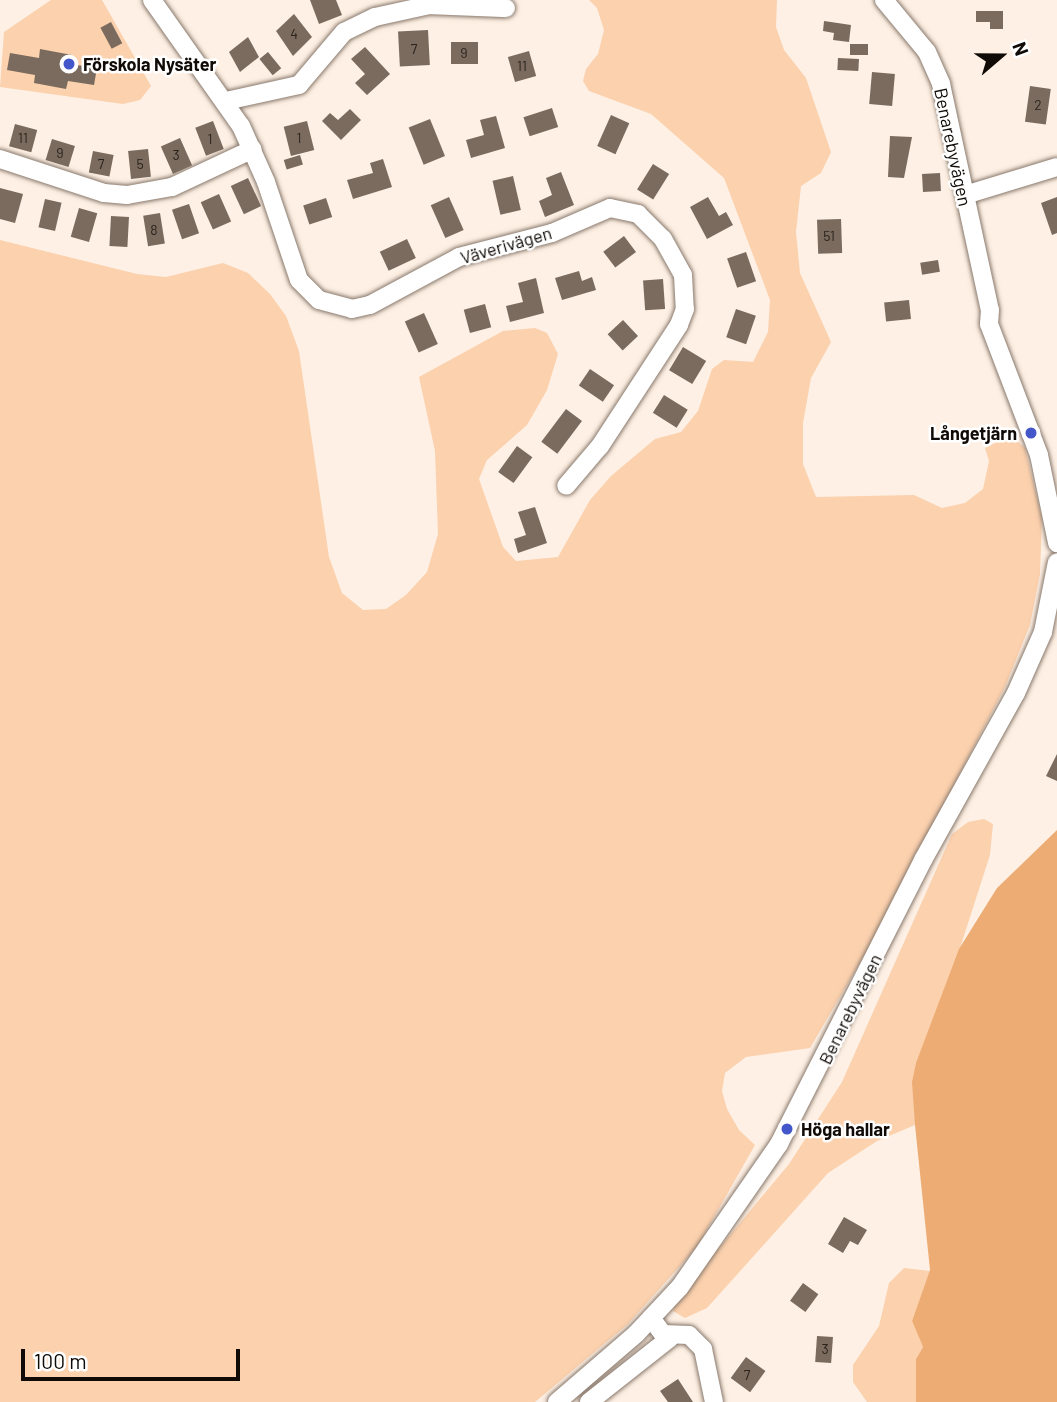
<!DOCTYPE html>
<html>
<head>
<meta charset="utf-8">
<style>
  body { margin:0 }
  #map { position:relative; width:1057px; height:1402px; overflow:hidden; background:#fef0e4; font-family:Barlow,sans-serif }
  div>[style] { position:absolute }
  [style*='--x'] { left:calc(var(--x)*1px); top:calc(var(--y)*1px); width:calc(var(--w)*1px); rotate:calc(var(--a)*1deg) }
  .green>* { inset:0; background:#fbd1ae }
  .water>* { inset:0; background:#edac73 }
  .building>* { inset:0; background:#7a6b5e; transform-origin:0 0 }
  .roads { filter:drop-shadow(0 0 2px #88786c) drop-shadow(0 0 2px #88786c) }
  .minor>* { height:18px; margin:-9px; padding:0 9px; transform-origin:9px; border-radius:9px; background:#fff }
  .dots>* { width:19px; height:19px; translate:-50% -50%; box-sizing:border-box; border:4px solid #fff; border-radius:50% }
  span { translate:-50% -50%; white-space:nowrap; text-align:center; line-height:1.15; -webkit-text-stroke:5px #fff; paint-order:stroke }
  .number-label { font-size:14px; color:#2a231d }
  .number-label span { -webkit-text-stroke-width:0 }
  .poi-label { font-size:18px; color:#100b07; font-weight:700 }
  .left { translate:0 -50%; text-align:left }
  .right { translate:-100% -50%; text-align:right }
  .street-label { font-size:18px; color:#100b07 }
  .north { position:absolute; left:966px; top:21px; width:70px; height:70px; -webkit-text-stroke:5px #fff; paint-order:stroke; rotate:70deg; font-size:19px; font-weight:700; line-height:28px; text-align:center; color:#100b07 }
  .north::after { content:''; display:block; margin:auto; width:24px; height:32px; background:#100b07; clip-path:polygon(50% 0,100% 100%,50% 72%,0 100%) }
  .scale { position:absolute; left:21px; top:1349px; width:219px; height:32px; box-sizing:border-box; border:4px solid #100b07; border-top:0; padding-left:9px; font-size:21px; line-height:24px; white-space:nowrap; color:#100b07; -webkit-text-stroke:5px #fff; paint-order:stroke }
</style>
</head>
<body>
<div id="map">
  <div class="green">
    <i style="clip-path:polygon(51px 0,102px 0,151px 86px,140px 100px,123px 104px,0 87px,4px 32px)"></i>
    <i style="clip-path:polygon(589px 0,777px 0,776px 27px,784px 50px,806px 78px,831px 152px,821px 173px,801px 186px,796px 232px,800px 273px,831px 342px,811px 378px,803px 423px,803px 464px,816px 497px,914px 495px,942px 508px,965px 503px,983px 489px,989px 461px,985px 448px,1011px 435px,1025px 448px,1042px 518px,1040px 574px,1030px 625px,1005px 687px,872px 942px,810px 1048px,746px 1057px,725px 1073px,722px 1091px,727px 1109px,739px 1130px,755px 1145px,697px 1247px,628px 1324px,535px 1402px,0 1402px,0 240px,137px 274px,166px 277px,223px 263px,248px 273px,270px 294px,286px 316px,299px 351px,329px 557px,342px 593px,363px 610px,386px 609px,406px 595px,427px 572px,438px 534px,435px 451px,419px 377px,503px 331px,535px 328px,547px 333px,558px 354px,547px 390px,527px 425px,487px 460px,479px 479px,503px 547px,516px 561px,558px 557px,590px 500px,611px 476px,655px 439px,681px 432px,698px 411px,712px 369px,724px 360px,753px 362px,768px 332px,770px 300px,724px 178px,651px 114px,589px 91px,583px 81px,586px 69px,598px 54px,604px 30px,597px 8px)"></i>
    <i style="clip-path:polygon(984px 819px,993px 824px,990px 855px,943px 1001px,916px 1064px,915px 1125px,877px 1141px,828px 1173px,707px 1308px,685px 1318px,673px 1311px,675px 1301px,789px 1164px,842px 1082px,952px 834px,968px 822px)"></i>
    <i style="clip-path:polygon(904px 1268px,930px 1271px,912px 1321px,923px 1347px,916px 1359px,916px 1402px,867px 1402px,853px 1382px,853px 1365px,879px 1326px,889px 1283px)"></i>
  </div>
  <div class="water">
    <i style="clip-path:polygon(1057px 830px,1057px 1402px,916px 1402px,916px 1359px,923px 1347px,912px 1321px,930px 1270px,915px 1125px,912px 1082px,916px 1063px,959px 949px,997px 888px)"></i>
  </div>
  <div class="building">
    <i style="clip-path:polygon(310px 0,336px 0,342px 15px,319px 24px)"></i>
    <i style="clip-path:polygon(976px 11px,1003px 11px,1003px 29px,990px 29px,990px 22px,976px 22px)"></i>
    <i style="clip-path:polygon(294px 14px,312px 37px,293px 56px,276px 31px)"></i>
    <i style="clip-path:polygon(824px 21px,851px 25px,849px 42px,833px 40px,834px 33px,823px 31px)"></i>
    <i style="left:111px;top:22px;width:24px;height:12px;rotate:62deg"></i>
    <i style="left:428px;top:30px;width:35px;height:30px;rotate:87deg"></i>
    <i style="clip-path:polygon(248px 37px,259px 57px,240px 72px,229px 52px)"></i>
    <i style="left:451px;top:42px;width:27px;height:22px"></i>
    <i style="left:850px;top:44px;width:18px;height:11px"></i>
    <i style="clip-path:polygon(365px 47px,390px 74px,367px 95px,355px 83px,365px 74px,351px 59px)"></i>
    <i style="clip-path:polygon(40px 49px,72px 55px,70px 64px,97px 68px,94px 85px,68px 81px,66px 89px,34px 83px,35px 75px,7px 70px,10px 53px,39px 58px)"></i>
    <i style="left:529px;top:51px;width:26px;height:22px;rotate:74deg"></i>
    <i style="left:268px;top:52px;width:21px;height:11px;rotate:51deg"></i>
    <i style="left:838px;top:58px;width:21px;height:12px;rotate:3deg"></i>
    <i style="left:872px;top:72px;width:23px;height:32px;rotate:5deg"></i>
    <i style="left:1030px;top:86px;width:21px;height:36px;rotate:8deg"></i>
    <i style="left:552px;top:108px;width:20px;height:30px;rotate:72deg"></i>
    <i style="clip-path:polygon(350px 109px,361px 120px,341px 140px,322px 121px,330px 113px,338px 120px)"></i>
    <i style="left:611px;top:115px;width:20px;height:34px;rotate:24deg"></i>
    <i style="clip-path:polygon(496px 116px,505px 148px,471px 158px,466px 140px,484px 135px,480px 120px)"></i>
    <i style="left:430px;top:119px;width:40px;height:23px;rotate:68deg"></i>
    <i style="left:213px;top:121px;width:30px;height:19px;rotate:69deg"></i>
    <i style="left:307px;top:121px;width:30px;height:24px;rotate:76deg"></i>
    <i style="left:15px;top:124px;width:23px;height:23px;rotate:15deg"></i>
    <i style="clip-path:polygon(890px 136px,912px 137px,904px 178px,888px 177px)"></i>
    <i style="left:180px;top:138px;width:30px;height:21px;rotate:66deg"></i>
    <i style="left:52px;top:139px;width:24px;height:22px;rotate:17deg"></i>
    <i style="left:148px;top:149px;width:28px;height:20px;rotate:84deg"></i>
    <i style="left:93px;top:151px;width:21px;height:22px;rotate:11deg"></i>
    <i style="left:300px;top:155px;width:10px;height:17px;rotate:73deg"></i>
    <i style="clip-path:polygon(383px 159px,392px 187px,353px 199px,347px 180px,373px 173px,370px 163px)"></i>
    <i style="left:653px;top:164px;width:19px;height:30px;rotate:32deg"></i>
    <i style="clip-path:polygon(561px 172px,574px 205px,545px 217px,539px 201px,552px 195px,546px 178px)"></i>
    <i style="left:940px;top:173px;width:18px;height:18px;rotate:87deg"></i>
    <i style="left:513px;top:176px;width:35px;height:21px;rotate:77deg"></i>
    <i style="left:248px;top:178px;width:31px;height:19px;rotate:65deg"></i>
    <i style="clip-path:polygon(0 188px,23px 194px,15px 223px,0 219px)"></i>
    <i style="left:219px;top:194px;width:30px;height:20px;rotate:66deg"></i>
    <i style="left:449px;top:197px;width:36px;height:20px;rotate:66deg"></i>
    <i style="clip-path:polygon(708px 197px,719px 216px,726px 212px,733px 225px,707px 239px,690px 207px)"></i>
    <i style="clip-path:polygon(1057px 197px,1057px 233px,1052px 235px,1041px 203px)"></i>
    <i style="left:326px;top:198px;width:20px;height:24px;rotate:72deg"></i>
    <i style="left:45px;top:199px;width:17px;height:29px;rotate:13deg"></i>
    <i style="left:189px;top:204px;width:31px;height:18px;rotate:71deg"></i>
    <i style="left:79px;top:208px;width:19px;height:30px;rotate:16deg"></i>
    <i style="left:160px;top:213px;width:31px;height:17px;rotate:81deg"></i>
    <i style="left:111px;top:216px;width:18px;height:30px;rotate:3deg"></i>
    <i style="left:841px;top:219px;width:34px;height:24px;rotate:88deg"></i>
    <i style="left:624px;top:236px;width:20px;height:26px;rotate:53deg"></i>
    <i style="left:407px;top:239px;width:21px;height:30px;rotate:65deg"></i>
    <i style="left:746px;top:252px;width:31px;height:20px;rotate:71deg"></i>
    <i style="left:938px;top:260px;width:12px;height:18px;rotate:81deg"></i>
    <i style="clip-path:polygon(579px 271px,582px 281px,592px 277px,596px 290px,562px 300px,555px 278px)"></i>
    <i style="clip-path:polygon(536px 278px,544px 313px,510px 322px,506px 306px,523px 302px,518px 283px)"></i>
    <i style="left:663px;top:279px;width:30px;height:20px;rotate:86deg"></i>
    <i style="left:909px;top:300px;width:19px;height:25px;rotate:84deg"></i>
    <i style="left:485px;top:304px;width:24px;height:22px;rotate:75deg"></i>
    <i style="left:736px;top:309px;width:21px;height:30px;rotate:19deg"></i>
    <i style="left:424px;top:313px;width:34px;height:21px;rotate:66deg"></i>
    <i style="left:623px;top:320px;width:22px;height:21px;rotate:47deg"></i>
    <i style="left:683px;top:347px;width:27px;height:27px;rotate:31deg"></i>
    <i style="left:590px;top:369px;width:29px;height:20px;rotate:34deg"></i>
    <i style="left:664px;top:395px;width:28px;height:21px;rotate:32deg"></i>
    <i style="left:566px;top:409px;width:20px;height:41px;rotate:37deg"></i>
    <i style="left:517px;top:446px;width:19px;height:32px;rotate:36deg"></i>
    <i style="clip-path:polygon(535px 507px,547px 543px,518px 553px,514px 539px,526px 535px,518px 512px)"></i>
    <i style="clip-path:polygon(1057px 754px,1057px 781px,1046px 776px)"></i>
    <i style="clip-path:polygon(844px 1217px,867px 1230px,858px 1245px,850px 1241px,843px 1253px,828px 1244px)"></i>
    <i style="left:803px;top:1283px;width:19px;height:22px;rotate:36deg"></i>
    <i style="left:817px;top:1336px;width:16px;height:26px;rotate:4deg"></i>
    <i style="left:746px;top:1357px;width:24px;height:26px;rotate:36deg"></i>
    <i style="clip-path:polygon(678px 1379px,693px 1402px,668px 1402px,660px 1391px)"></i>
  </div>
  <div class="roads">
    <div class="minor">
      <i style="--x:152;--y:0;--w:154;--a:54.8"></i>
      <i style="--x:241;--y:126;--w:61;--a:65.9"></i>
      <i style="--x:266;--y:182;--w:103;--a:71.4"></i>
      <i style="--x:299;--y:280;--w:28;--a:45"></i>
      <i style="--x:319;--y:300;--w:34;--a:15"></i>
      <i style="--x:352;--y:309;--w:18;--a:-13"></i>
      <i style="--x:370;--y:305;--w:101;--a:-28.3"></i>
      <i style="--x:459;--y:257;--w:96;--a:-14.5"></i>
      <i style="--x:552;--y:233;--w:63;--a:-23.3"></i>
      <i style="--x:610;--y:208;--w:29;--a:12"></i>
      <i style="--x:638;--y:214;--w:35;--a:45"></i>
      <i style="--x:663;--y:239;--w:41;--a:60.9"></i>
      <i style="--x:683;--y:275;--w:34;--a:87"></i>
      <i style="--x:685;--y:309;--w:17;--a:111"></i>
      <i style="--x:679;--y:325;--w:145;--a:123.1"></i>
      <i style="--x:600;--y:446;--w:52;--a:130.4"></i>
      <i style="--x:884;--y:0;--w:67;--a:50.4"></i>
      <i style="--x:927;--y:52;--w:35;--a:66"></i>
      <i style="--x:941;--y:84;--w:231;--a:77.8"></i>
      <i style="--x:990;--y:310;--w:14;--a:94"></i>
      <i style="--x:989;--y:324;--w:140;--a:69.1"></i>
      <i style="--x:1039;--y:455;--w:90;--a:78.4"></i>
      <i style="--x:226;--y:101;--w:75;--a:-12.4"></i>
      <i style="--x:299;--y:85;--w:70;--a:-49.7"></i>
      <i style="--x:344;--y:32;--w:34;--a:-26"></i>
      <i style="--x:375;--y:17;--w:56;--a:-12.3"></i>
      <i style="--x:430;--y:5;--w:76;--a:2.3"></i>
      <i style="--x:0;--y:159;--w:109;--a:18.1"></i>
      <i style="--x:104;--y:193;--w:23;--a:5"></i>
      <i style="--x:127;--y:195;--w:46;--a:-10.1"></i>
      <i style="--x:172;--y:187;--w:89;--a:-25.1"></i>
      <i style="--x:965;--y:195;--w:96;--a:-16.9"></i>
      <i style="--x:651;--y:1318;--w:20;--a:53"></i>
      <i style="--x:663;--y:1334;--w:26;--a:2"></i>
      <i style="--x:689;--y:1335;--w:20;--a:45"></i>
      <i style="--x:703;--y:1349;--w:54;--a:78.3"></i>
      <i style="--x:557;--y:1402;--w:104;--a:-40.7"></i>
      <i style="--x:636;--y:1334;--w:64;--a:-46.9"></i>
      <i style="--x:680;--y:1287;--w:174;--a:-55.3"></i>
      <i style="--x:779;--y:1144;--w:318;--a:-63.1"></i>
      <i style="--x:923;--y:860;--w:191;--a:-60.9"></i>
      <i style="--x:1016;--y:693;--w:67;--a:-66.1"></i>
      <i style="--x:1043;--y:632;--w:71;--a:-78.7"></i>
      <i style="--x:589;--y:1402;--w:103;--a:-38.3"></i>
    </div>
  </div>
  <div class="dots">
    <i style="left:69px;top:64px;background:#4356ca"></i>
    <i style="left:1031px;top:433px;background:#4356ca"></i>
    <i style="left:787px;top:1129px;background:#4356ca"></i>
  </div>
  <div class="number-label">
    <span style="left:294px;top:34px">4</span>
    <span style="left:414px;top:49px">7</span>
    <span style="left:464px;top:53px">9</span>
    <span style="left:522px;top:66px">11</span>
    <span style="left:1038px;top:105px">2</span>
    <span style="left:23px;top:138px">11</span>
    <span style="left:299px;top:138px">1</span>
    <span style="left:210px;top:139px">1</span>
    <span style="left:60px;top:153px">9</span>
    <span style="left:176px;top:155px">3</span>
    <span style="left:101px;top:164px">7</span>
    <span style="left:140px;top:164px">5</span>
    <span style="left:154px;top:230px">8</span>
    <span style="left:829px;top:236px">51</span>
    <span style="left:825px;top:1349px">3</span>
    <span style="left:747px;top:1375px">7</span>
  </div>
  <div class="poi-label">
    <span class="left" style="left:83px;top:64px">Förskola Nysäter</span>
    <span class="right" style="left:1017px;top:433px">Långetjärn</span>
    <span class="left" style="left:801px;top:1129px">Höga hallar</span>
  </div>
  <div class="street-label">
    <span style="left:953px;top:147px;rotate:78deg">Benarebyvägen</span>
    <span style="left:506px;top:245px;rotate:-16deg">Väverivägen</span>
    <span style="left:850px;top:1009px;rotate:-64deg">Benarebyvägen</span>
  </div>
  <div class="north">N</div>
  <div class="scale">100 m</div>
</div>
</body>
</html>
